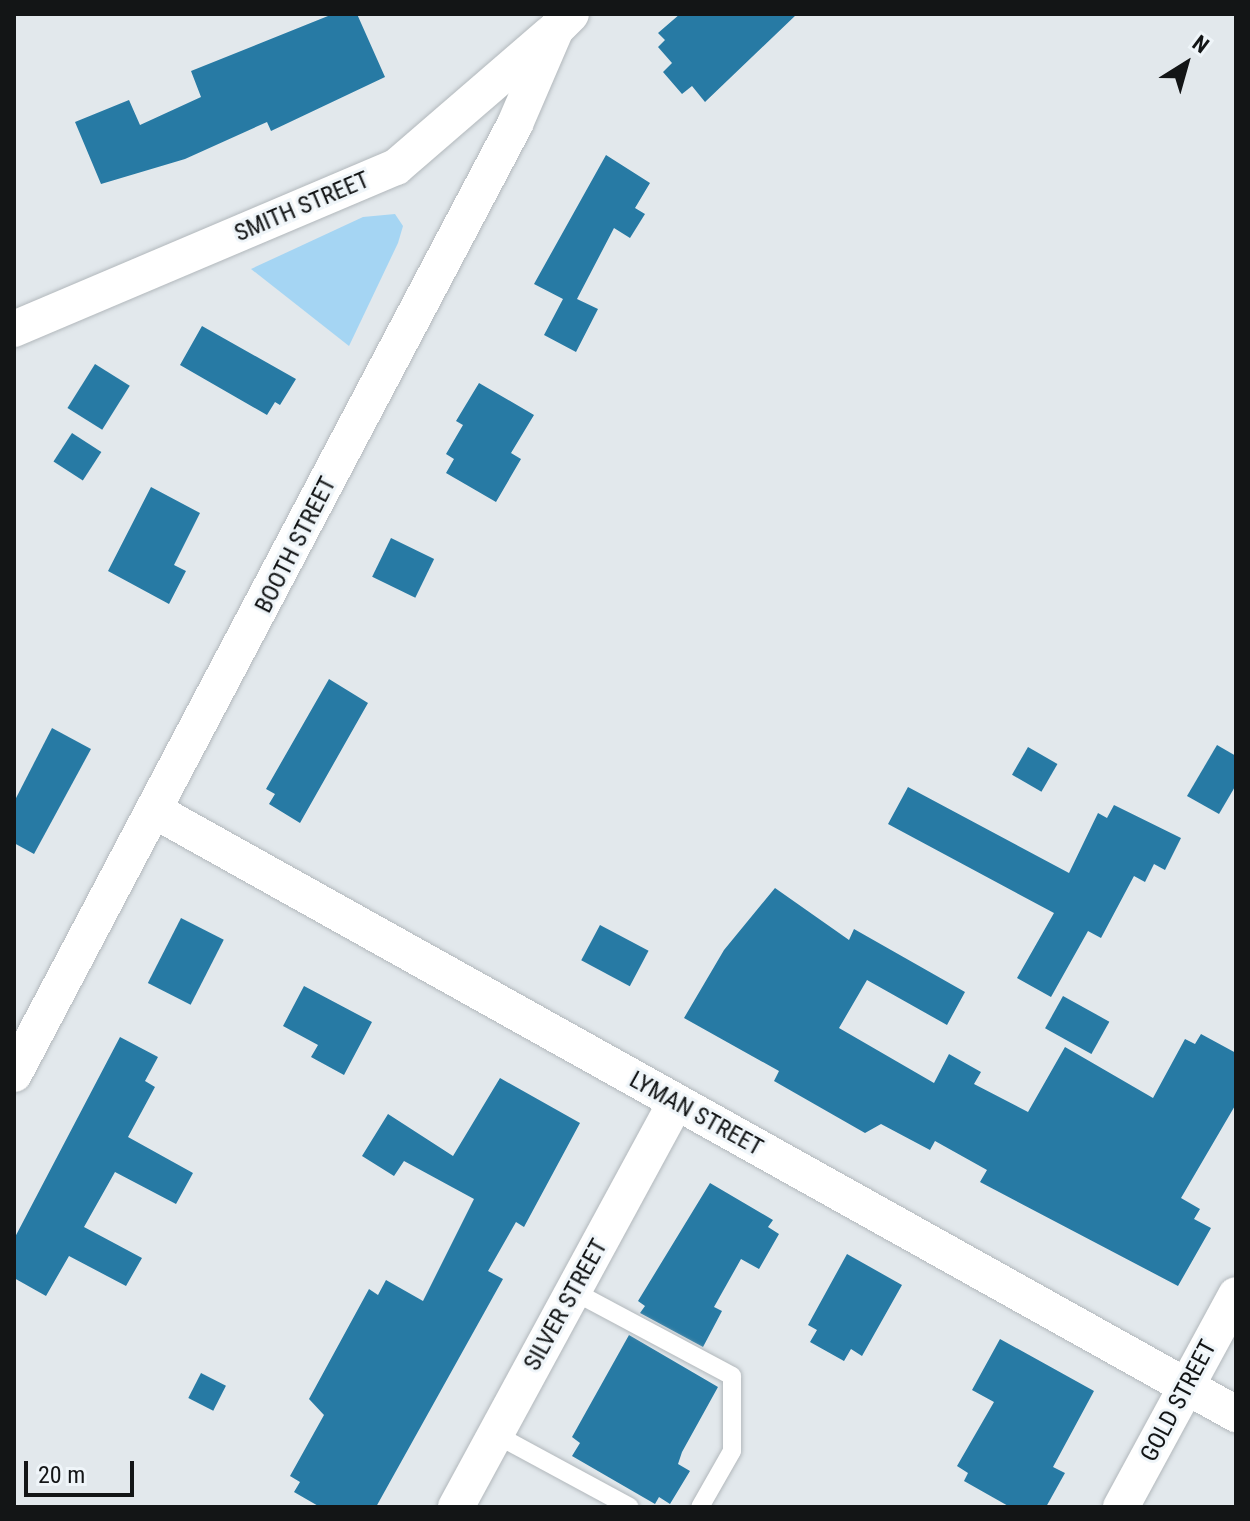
<!DOCTYPE html>
<html>
<head>
<meta charset="utf-8">
<style>
  body { margin:0 }
  #map { position:relative; width:1250px; height:1521px; overflow:hidden; background:#e2e8ec; font-family:"Roboto Condensed",sans-serif }
  div>[style] { position:absolute }
  [style*='--x'] { left:calc(var(--x)*1px); top:calc(var(--y)*1px); width:calc(var(--w)*1px); rotate:calc(var(--a)*1deg) }
  .green>* { inset:0; background:#a5d5f3 }
  .building>* { inset:0; background:#277aa4; transform-origin:0 0 }
  .roads { filter:drop-shadow(0 0 2px #b2b8bc) drop-shadow(0 0 2px #b2b8bc) }
  .lane>* { height:18px; margin:-9px; padding:0 9px; transform-origin:9px; border-radius:9px; background:#fff }
  .street>* { height:36px; margin:-18px; padding:0 18px; transform-origin:18px; border-radius:18px; background:#fff }
  span { translate:-50% -50%; white-space:nowrap; text-align:center; line-height:1.15; -webkit-text-stroke:6px #eff5f9; paint-order:stroke }
  .street-label { font-size:24px; color:#131516 }
  .frame { position:absolute; inset:0; border:16px solid #131516; pointer-events:none }
  .north { position:absolute; left:1146px; top:24px; width:80px; height:80px; -webkit-text-stroke:6px #eff5f9; paint-order:stroke; rotate:37deg; font-size:22px; font-weight:700; line-height:32px; text-align:center; color:#131516 }
  .north::after { content:''; display:block; margin:auto; width:28px; height:36px; background:#131516; clip-path:polygon(50% 0,100% 100%,50% 72%,0 100%) }
  .scale { position:absolute; left:24px; top:1461px; width:110px; height:36px; box-sizing:border-box; border:4px solid #131516; border-top:0; padding-left:10px; font-size:24px; line-height:28px; white-space:nowrap; color:#131516; -webkit-text-stroke:6px #eff5f9; paint-order:stroke }
</style>
</head>
<body>
<div id="map">
  <div class="green">
    <i style="clip-path:polygon(395px 214px,403px 226px,398px 243px,349px 346px,251px 269px,363px 217px)"></i>
  </div>
  <div class="building">
    <i style="clip-path:polygon(333px 14px,357px 14px,385px 77px,271px 131px,267px 122px,185px 159px,101px 184px,75px 122px,129px 100px,140px 125px,201px 97px,191px 71px)"></i>
    <i style="clip-path:polygon(680px 14px,797px 14px,705px 102px,692px 86px,682px 94px,663px 72px,672px 63px,658px 47px,665px 40px,658px 33px)"></i>
    <i style="clip-path:polygon(606px 155px,650px 183px,635px 208px,645px 214px,630px 238px,614px 228px,577px 299px,598px 309px,576px 352px,544px 335px,563px 299px,534px 284px)"></i>
    <i style="clip-path:polygon(202px 326px,296px 379px,280px 405px,275px 402px,267px 415px,180px 365px)"></i>
    <i style="left:95px;top:364px;width:41px;height:52px;rotate:32deg"></i>
    <i style="clip-path:polygon(479px 383px,534px 415px,511px 453px,521px 459px,496px 502px,446px 473px,454px 459px,446px 454px,463px 425px,456px 421px)"></i>
    <i style="left:72px;top:433px;width:35px;height:34px;rotate:33deg"></i>
    <i style="clip-path:polygon(151px 487px,200px 513px,174px 565px,186px 571px,169px 604px,108px 571px)"></i>
    <i style="left:391px;top:538px;width:48px;height:43px;rotate:26deg"></i>
    <i style="clip-path:polygon(329px 679px,368px 703px,300px 823px,269px 804px,275px 794px,266px 789px)"></i>
    <i style="clip-path:polygon(52px 728px,91px 749px,34px 854px,14px 843px,14px 802px)"></i>
    <i style="clip-path:polygon(1217px 745px,1236px 756px,1236px 785px,1219px 814px,1187px 796px)"></i>
    <i style="left:1028px;top:747px;width:34px;height:32px;rotate:30deg"></i>
    <i style="clip-path:polygon(908px 787px,1069px 873px,1098px 813px,1107px 818px,1114px 805px,1181px 838px,1165px 870px,1154px 864px,1145px 882px,1134px 876px,1101px 938px,1088px 931px,1051px 997px,1017px 978px,1054px 913px,888px 824px)"></i>
    <i style="clip-path:polygon(775px 888px,849px 940px,854px 929px,965px 992px,947px 1025px,867px 980px,839px 1028px,934px 1083px,949px 1054px,981px 1072px,974px 1084px,1028px 1112px,1065px 1047px,1153px 1098px,1185px 1039px,1195px 1044px,1201px 1034px,1236px 1053px,1236px 1104px,1181px 1198px,1200px 1209px,1194px 1219px,1211px 1228px,1178px 1286px,980px 1182px,987px 1170px,935px 1141px,930px 1150px,881px 1124px,865px 1133px,774px 1081px,779px 1071px,684px 1018px,724px 950px)"></i>
    <i style="left:181px;top:918px;width:48px;height:73px;rotate:27deg"></i>
    <i style="left:600px;top:925px;width:55px;height:40px;rotate:28deg"></i>
    <i style="clip-path:polygon(304px 986px,372px 1022px,344px 1075px,311px 1057px,318px 1045px,283px 1026px)"></i>
    <i style="left:1063px;top:996px;width:53px;height:37px;rotate:29deg"></i>
    <i style="clip-path:polygon(120px 1037px,158px 1057px,145px 1081px,155px 1087px,128px 1137px,193px 1173px,176px 1204px,115px 1172px,84px 1227px,142px 1258px,126px 1286px,69px 1256px,46px 1296px,14px 1278px,14px 1239px)"></i>
    <i style="clip-path:polygon(500px 1078px,580px 1123px,524px 1227px,516px 1222px,488px 1271px,503px 1279px,376px 1507px,320px 1507px,294px 1492px,300px 1482px,290px 1476px,324px 1415px,309px 1399px,369px 1289px,378px 1295px,386px 1280px,423px 1301px,474px 1199px,404px 1161px,394px 1176px,362px 1156px,388px 1114px,453px 1156px)"></i>
    <i style="clip-path:polygon(710px 1183px,773px 1220px,768px 1227px,779px 1234px,759px 1269px,741px 1259px,714px 1307px,722px 1311px,703px 1347px,640px 1313px,645px 1306px,638px 1301px)"></i>
    <i style="clip-path:polygon(847px 1254px,902px 1285px,862px 1356px,851px 1349px,844px 1361px,810px 1342px,817px 1330px,808px 1325px)"></i>
    <i style="clip-path:polygon(629px 1335px,718px 1387px,682px 1452px,678px 1464px,690px 1471px,670px 1504px,659px 1497px,655px 1504px,572px 1456px,580px 1443px,572px 1437px)"></i>
    <i style="clip-path:polygon(1000px 1339px,1094px 1391px,1053px 1467px,1065px 1473px,1046px 1507px,1010px 1507px,964px 1481px,968px 1473px,957px 1466px,994px 1402px,972px 1390px)"></i>
    <i style="left:201px;top:1373px;width:28px;height:28px;rotate:27deg"></i>
  </div>
  <div class="roads">
    <div class="lane">
      <i style="--x:573;--y:1291;--w:180;--a:28.1"></i>
      <i style="--x:732;--y:1376;--w:75;--a:90"></i>
      <i style="--x:732;--y:1451;--w:64;--a:119.7"></i>
      <i style="--x:495;--y:1434;--w:153;--a:28.4"></i>
    </div>
    <div class="street">
      <i style="--x:14;--y:329;--w:415;--a:-23"></i>
      <i style="--x:396;--y:167;--w:203;--a:-40.8"></i>
      <i style="--x:157;--y:812;--w:1236;--a:29.16"></i>
      <i style="--x:14;--y:1074;--w:1074;--a:-62.19"></i>
      <i style="--x:515;--y:124;--w:103;--a:-66.7"></i>
      <i style="--x:556;--y:29;--w:21;--a:-45"></i>
      <i style="--x:456;--y:1507;--w:460;--a:-61.5"></i>
      <i style="--x:1121;--y:1507;--w:241;--a:-61.5"></i>
    </div>
  </div>
  <div class="street-label">
    <span style="left:302px;top:207px;rotate:-23deg">SMITH STREET</span>
    <span style="left:296px;top:545px;rotate:-63deg">BOOTH STREET</span>
    <span style="left:696px;top:1114px;rotate:29deg">LYMAN STREET</span>
    <span style="left:566px;top:1305px;rotate:-61deg">SILVER STREET</span>
    <span style="left:1179px;top:1401px;rotate:-62deg">GOLD STREET</span>
  </div>
  <div class="frame"></div>
  <div class="north">N</div>
  <div class="scale">20 m</div>
</div>
</body>
</html>
